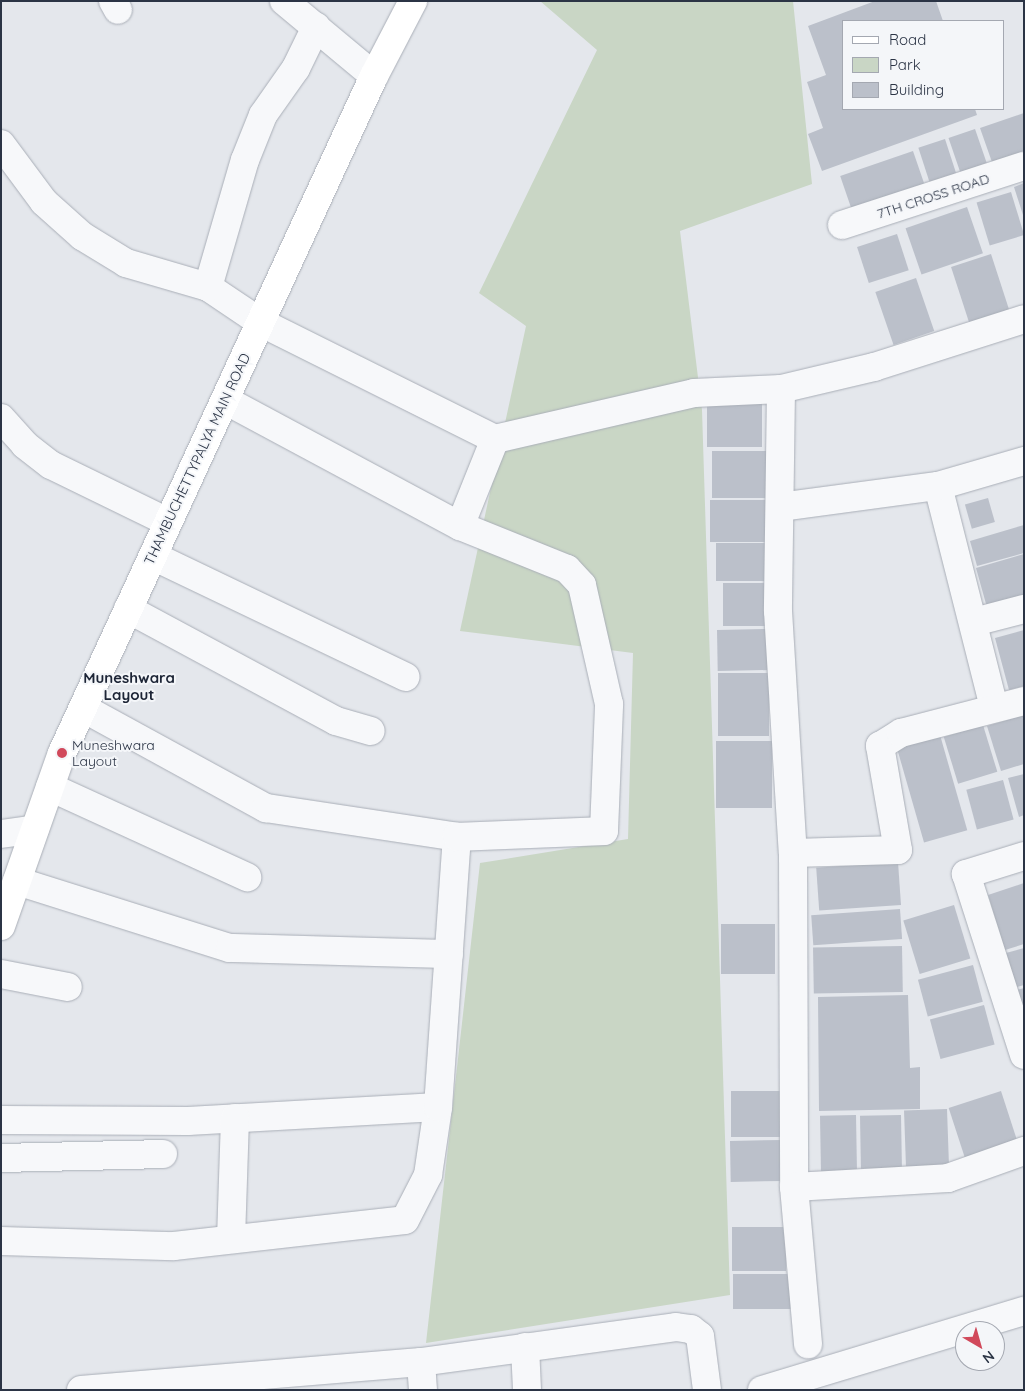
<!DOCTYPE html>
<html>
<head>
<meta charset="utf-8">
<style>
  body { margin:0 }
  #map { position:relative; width:1025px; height:1391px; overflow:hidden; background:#e4e7ec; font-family:Quicksand,sans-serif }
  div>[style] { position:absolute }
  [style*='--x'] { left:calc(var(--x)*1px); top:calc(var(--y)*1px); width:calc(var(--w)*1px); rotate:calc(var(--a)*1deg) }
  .green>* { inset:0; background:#c9d6c5 }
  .building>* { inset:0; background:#bbc0ca; transform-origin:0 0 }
  .roads { filter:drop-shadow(0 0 1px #a9aeb7) drop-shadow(0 0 1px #a9aeb7) }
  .minor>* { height:28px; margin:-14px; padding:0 14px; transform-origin:14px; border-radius:14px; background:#f7f8fa }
  .major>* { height:28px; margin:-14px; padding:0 14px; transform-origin:14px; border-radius:14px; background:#fff }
  .dots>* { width:14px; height:14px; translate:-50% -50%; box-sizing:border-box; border:2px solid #f4f6f9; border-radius:50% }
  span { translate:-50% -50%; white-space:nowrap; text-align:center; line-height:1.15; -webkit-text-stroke:4px #f4f6f9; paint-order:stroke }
  .street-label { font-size:14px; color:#2b3445 }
  .poi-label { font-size:14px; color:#2b3445 }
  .left { translate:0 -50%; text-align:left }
  .neighbourhood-label { font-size:15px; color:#1d2536; font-weight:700 }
  .frame { position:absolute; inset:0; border:2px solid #2b3445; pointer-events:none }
  .legend { position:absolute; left:842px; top:20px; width:162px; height:90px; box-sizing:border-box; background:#f4f6f9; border:1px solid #a4a8b1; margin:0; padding:6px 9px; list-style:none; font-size:15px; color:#2b3445 }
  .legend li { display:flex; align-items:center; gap:10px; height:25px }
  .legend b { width:25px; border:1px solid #a4a8b1 }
  .north { position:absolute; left:955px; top:1321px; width:50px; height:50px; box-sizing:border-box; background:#f4f6f9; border:1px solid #a4a8b1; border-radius:50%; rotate:142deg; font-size:14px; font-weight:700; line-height:20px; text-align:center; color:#2b3445 }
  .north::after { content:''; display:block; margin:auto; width:18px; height:22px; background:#d1495b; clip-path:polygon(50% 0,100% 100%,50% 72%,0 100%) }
</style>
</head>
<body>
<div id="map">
  <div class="green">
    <i style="clip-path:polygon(540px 1px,793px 1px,812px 184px,680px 231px,702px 410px,730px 1295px,426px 1343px,480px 863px,628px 839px,633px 653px,460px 631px,526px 326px,479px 293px,597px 50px)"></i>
  </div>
  <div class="building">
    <i style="clip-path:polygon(875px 1px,936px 1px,943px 21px,844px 21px,844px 109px,975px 109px,977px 115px,822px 171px,808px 134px,823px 128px,807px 82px,826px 75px,808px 26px)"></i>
    <i style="clip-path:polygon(1024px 113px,1024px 155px,993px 165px,980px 128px)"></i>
    <i style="left:975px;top:129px;width:36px;height:28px;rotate:71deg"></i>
    <i style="left:945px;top:139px;width:41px;height:28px;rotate:72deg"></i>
    <i style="left:913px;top:151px;width:39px;height:77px;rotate:71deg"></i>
    <i style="clip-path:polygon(1024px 183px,1024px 215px,1023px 215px,1014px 187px)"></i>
    <i style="left:1011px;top:192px;width:45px;height:36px;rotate:73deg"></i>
    <i style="left:967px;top:207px;width:49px;height:65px;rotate:71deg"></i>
    <i style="left:897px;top:234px;width:38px;height:42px;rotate:72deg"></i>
    <i style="left:991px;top:254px;width:60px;height:42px;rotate:72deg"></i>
    <i style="left:916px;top:278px;width:56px;height:43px;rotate:71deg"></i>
    <i style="left:762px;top:399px;width:48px;height:55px;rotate:90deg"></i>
    <i style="left:712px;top:451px;width:57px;height:47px"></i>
    <i style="left:988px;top:498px;width:25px;height:24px;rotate:74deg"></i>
    <i style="left:710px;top:500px;width:58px;height:42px"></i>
    <i style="clip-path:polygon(1024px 525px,1024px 553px,977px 566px,970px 541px)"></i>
    <i style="left:769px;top:543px;width:38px;height:53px;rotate:90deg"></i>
    <i style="clip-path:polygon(1024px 554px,1024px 600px,988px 611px,976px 568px)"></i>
    <i style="left:769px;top:583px;width:43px;height:46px;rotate:90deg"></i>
    <i style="left:769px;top:629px;width:41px;height:52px;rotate:89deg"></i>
    <i style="clip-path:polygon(1024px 630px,1024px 686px,1009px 690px,995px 638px)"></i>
    <i style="left:718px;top:673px;width:51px;height:63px"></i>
    <i style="clip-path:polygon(1024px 715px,1024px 764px,1001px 771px,987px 726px)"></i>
    <i style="left:983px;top:725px;width:49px;height:41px;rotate:73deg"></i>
    <i style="left:940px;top:735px;width:99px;height:45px;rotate:74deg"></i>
    <i style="left:772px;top:741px;width:67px;height:56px;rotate:90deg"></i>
    <i style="clip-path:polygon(1024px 774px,1024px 815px,1019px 817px,1008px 778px)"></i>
    <i style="left:1003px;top:780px;width:41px;height:38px;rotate:75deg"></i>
    <i style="left:898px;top:862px;width:43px;height:82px;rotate:86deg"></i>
    <i style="clip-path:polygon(1024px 883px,1024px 944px,1005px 950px,988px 895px)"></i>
    <i style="left:954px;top:905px;width:56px;height:53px;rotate:73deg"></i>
    <i style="left:900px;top:909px;width:30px;height:89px;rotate:86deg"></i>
    <i style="left:721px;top:924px;width:54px;height:50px"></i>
    <i style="left:902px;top:946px;width:46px;height:89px;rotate:89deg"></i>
    <i style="clip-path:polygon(1024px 948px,1024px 985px,1017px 987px,1006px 953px)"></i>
    <i style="left:973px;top:965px;width:38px;height:57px;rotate:75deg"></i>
    <i style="clip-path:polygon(1024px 988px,1024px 1024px,1013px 991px)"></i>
    <i style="clip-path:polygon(908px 995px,910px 1068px,920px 1067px,920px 1109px,819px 1111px,818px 997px)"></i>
    <i style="left:984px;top:1005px;width:41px;height:56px;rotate:75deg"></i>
    <i style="left:783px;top:1091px;width:46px;height:52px;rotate:90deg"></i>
    <i style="left:1001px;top:1091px;width:55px;height:55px;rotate:72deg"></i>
    <i style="left:947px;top:1109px;width:56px;height:43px;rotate:88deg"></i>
    <i style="left:856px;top:1115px;width:57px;height:36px;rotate:89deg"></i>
    <i style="left:901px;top:1115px;width:53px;height:41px;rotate:89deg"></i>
    <i style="left:783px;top:1140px;width:41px;height:53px;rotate:89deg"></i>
    <i style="left:732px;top:1227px;width:54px;height:44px"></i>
    <i style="left:793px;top:1274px;width:35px;height:60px;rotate:90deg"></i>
  </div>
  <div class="roads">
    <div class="minor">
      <i style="--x:113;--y:1;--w:10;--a:61"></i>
      <i style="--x:284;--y:1;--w:117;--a:39.8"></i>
      <i style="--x:1;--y:144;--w:72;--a:53.4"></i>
      <i style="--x:44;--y:202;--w:51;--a:41.8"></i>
      <i style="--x:82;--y:236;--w:52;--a:31.5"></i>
      <i style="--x:126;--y:263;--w:85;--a:16.3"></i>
      <i style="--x:208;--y:287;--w:63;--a:33.9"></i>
      <i style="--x:260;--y:322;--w:263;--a:26.5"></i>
      <i style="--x:495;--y:439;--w:204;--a:-13"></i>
      <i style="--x:694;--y:393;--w:87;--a:-2.6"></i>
      <i style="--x:781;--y:389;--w:96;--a:-13.3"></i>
      <i style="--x:874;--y:367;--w:157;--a:-17.7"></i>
      <i style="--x:842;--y:225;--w:191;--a:-18"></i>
      <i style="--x:208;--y:287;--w:132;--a:-73.8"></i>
      <i style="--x:245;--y:160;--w:48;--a:-68.2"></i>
      <i style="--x:263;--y:115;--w:57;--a:-54.9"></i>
      <i style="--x:296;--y:68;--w:46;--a:-64"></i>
      <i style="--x:781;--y:389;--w:222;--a:90.8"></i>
      <i style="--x:778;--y:611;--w:242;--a:86.5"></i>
      <i style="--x:793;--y:853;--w:334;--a:89.8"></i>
      <i style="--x:794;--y:1187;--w:158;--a:84.9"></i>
      <i style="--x:225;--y:400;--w:267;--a:28.2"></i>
      <i style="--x:1;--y:418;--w:36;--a:48"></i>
      <i style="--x:25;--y:445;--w:33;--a:38"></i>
      <i style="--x:51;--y:465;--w:130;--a:26"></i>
      <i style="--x:938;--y:486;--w:217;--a:75.8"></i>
      <i style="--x:780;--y:507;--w:159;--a:-7.6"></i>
      <i style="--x:938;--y:486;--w:90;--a:-16.2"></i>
      <i style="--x:153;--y:556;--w:280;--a:25.6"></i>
      <i style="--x:128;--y:609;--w:236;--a:28.3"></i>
      <i style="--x:336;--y:721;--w:36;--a:16"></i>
      <i style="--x:974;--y:622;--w:52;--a:-14.6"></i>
      <i style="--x:83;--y:708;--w:209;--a:28.7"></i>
      <i style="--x:266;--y:808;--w:193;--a:8.6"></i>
      <i style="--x:50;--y:787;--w:217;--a:24.6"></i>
      <i style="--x:1;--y:834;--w:34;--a:-8"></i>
      <i style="--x:793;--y:853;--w:105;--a:-1.6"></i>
      <i style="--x:898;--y:850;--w:106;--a:-99.8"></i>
      <i style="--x:880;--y:746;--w:25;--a:-32"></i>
      <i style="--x:901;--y:733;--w:127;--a:-14.6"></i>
      <i style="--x:1024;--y:856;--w:61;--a:162.8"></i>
      <i style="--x:966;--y:874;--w:190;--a:72.2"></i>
      <i style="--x:17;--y:881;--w:223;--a:17.5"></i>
      <i style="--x:230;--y:948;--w:219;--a:1.6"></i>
      <i style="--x:1;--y:974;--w:68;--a:11"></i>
      <i style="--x:1;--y:1120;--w:187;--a:0.3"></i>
      <i style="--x:188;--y:1121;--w:250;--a:-3.2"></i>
      <i style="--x:1;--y:1158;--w:162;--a:-1.4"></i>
      <i style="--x:794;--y:1187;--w:154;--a:-3.3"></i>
      <i style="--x:948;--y:1178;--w:81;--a:-19.6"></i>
      <i style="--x:231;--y:1239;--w:121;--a:-88.1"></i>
      <i style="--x:1;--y:1241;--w:173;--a:1.7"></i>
      <i style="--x:174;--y:1246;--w:232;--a:-6.4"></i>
      <i style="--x:405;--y:1220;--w:51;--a:-62.9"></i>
      <i style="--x:428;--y:1175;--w:69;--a:-81.6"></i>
      <i style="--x:438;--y:1107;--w:271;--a:-86"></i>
      <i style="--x:457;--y:837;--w:147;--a:-2.3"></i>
      <i style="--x:604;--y:831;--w:127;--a:-87.7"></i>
      <i style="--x:609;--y:704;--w:122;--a:-102.8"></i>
      <i style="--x:582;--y:585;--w:22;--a:-133"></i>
      <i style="--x:567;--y:569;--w:115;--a:-158.1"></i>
      <i style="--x:460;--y:526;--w:94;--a:-68.1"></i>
      <i style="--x:525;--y:1347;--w:43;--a:87.3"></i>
      <i style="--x:421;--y:1362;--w:28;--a:86"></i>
      <i style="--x:81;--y:1390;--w:341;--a:-4.7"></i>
      <i style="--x:421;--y:1362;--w:257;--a:-7.8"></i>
      <i style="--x:676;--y:1327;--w:15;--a:8"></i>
      <i style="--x:691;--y:1329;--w:11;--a:38"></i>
      <i style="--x:700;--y:1336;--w:54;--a:82.6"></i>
      <i style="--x:762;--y:1390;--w:274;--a:-16.8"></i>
    </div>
    <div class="major">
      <i style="--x:1;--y:926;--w:183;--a:-70.6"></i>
      <i style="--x:62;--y:753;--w:745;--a:-65.26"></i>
      <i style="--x:374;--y:76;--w:85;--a:-62.5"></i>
    </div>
  </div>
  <div class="dots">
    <i style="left:62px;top:753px;background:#d1495b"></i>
  </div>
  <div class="street-label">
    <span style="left:933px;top:196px;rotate:-18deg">7TH CROSS ROAD</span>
    <span style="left:197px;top:459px;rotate:-65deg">THAMBUCHETTYPALYA MAIN ROAD</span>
  </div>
  <div class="poi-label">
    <span class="left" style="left:72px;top:753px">Muneshwara<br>Layout</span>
  </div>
  <div class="neighbourhood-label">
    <span style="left:129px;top:686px">Muneshwara<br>Layout</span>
  </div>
  <div class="frame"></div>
  <ul class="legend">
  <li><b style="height:6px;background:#fff"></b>Road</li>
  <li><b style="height:14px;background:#c9d6c5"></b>Park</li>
  <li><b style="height:14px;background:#bbc0ca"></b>Building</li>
  </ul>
  <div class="north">N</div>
</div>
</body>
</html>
